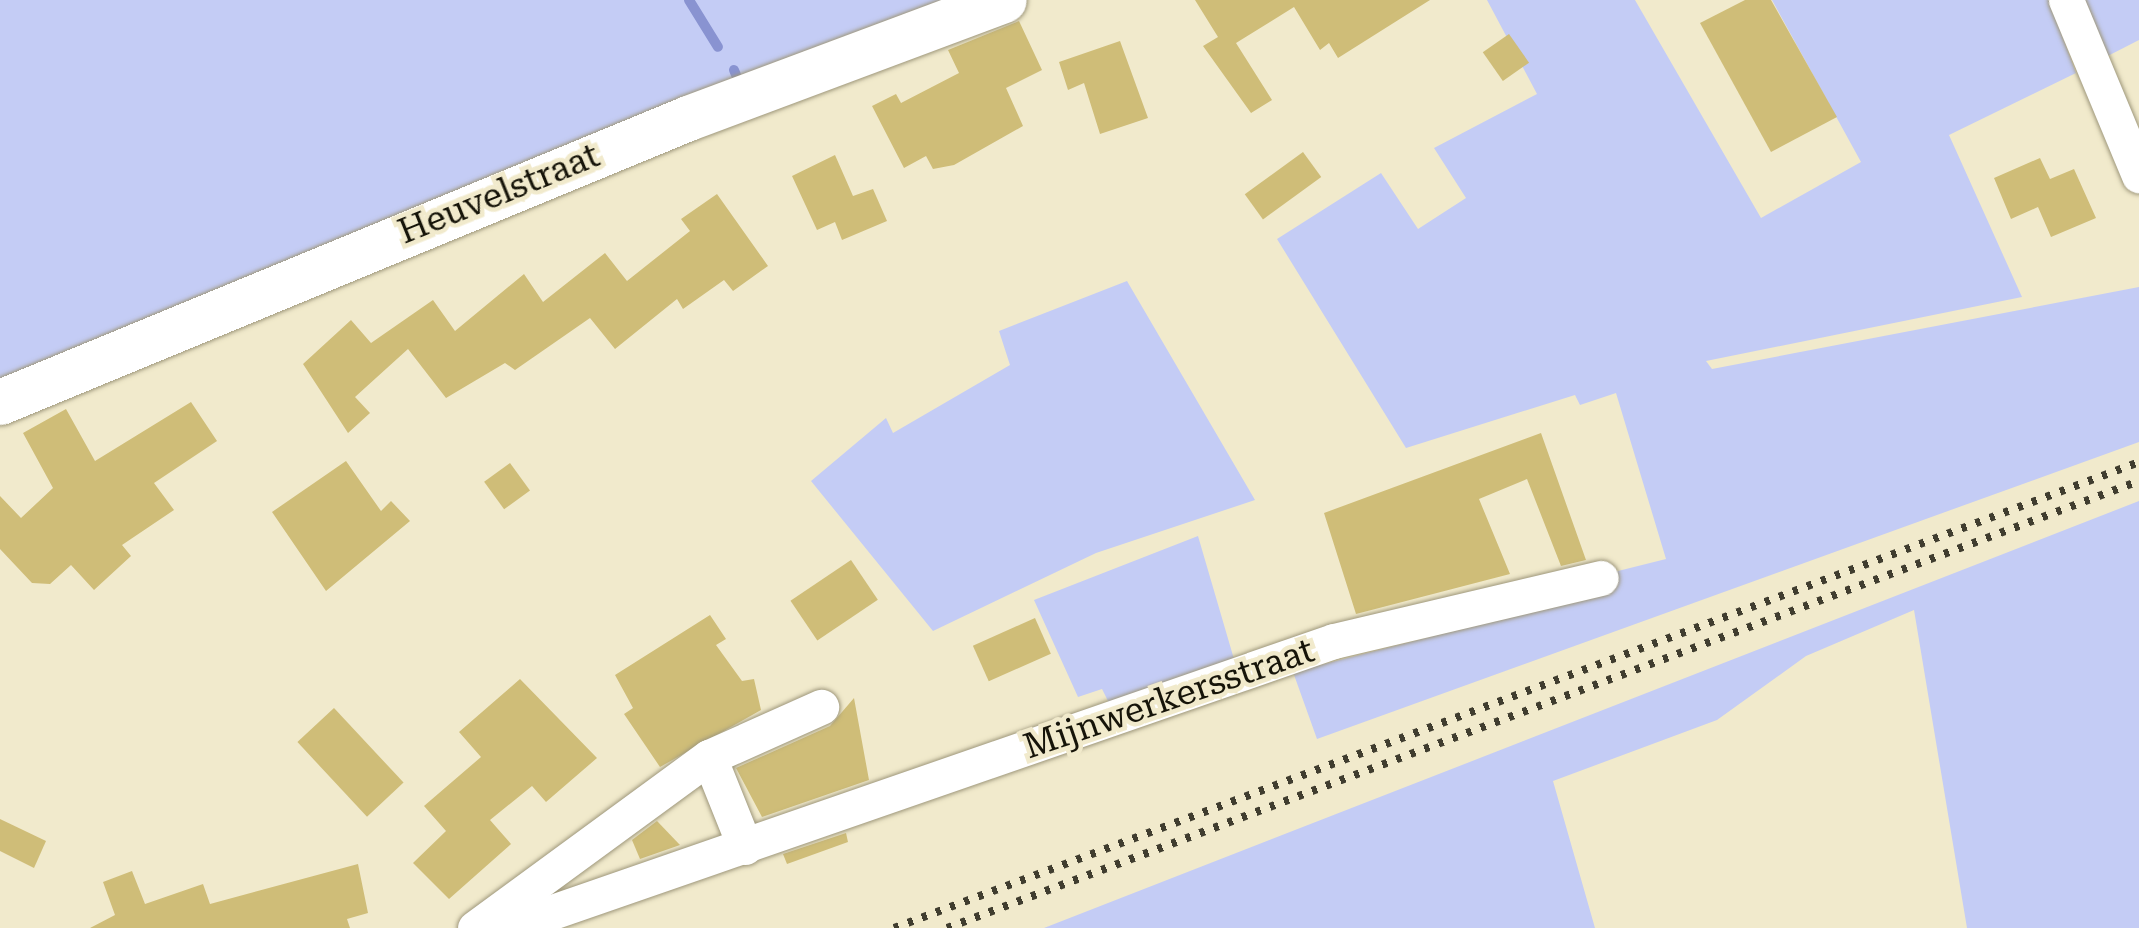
<!DOCTYPE html>
<html>
<head>
<meta charset="utf-8">
<style>
  body { margin:0 }
  #map { position:relative; width:2139px; height:928px; overflow:hidden; background:#f1eacc; font-family:"Roboto Serif",serif }
  div>[style] { position:absolute }
  [style*='--x'] { left:calc(var(--x)*1px); top:calc(var(--y)*1px); width:calc(var(--w)*1px); rotate:calc(var(--a)*1deg) }
  .green>* { inset:0; background:#c4ccf5 }
  .stream>* { height:10px; margin:-5px; padding:0 5px; transform-origin:5px; border-radius:5px; background:#8993d1 }
  .building>* { inset:0; background:#cfbd78; transform-origin:0 0 }
  .roads { filter:drop-shadow(0 0 2px #9e977b) drop-shadow(0 0 2px #9e977b) }
  .minor>* { height:35px; margin:-17.5px; padding:0 17.5px; transform-origin:17.5px; border-radius:17.5px; background:#fff }
  .tertiary>* { height:45px; margin:-22.5px; padding:0 22.5px; transform-origin:22.5px; border-radius:22.5px; background:#fff }
  .rail>* { height:8px; margin-top:-4px; transform-origin:0; background:repeating-linear-gradient(90deg,#403d2f 0 5px,transparent 0 15px) }
  span { translate:-50% -50%; white-space:nowrap; text-align:center; line-height:1.15; -webkit-text-stroke:9px #f1eacc; paint-order:stroke }
  .street-label { font-size:35px; color:#161409 }
</style>
</head>
<body>
<div id="map">
  <div class="green">
    <i style="clip-path:polygon(0 0,962px 0,588px 137px,0 379px)"></i>
    <i style="clip-path:polygon(1487px 0,1635px 0,1761px 218px,1861px 162px,1772px 0,2049px 0,2076px 73px,1949px 135px,2022px 297px,1706px 361px,1712px 369px,2139px 287px,2139px 442px,1317px 739px,1293px 672px,1492px 621px,1594px 577px,1666px 559px,1616px 393px,1580px 405px,1575px 395px,1406px 448px,1277px 239px,1381px 173px,1418px 229px,1466px 198px,1434px 148px,1537px 94px)"></i>
    <i style="clip-path:polygon(2073px 0,2139px 0,2139px 40px,2096px 62px)"></i>
    <i style="clip-path:polygon(1127px 281px,1255px 500px,1096px 553px,933px 631px,811px 481px,886px 418px,893px 433px,1010px 365px,999px 331px)"></i>
    <i style="clip-path:polygon(2139px 501px,2139px 928px,1967px 928px,1914px 610px,1806px 656px,1717px 720px,1553px 781px,1595px 928px,1044px 928px)"></i>
    <i style="clip-path:polygon(1198px 536px,1236px 666px,1112px 709px,1102px 689px,1078px 697px,1034px 600px)"></i>
  </div>
  <div class="stream">
    <i style="--x:689;--y:0;--w:55;--a:58.3"></i>
    <i style="--x:734;--y:70;--w:5;--a:68"></i>
  </div>
  <div class="building">
    <i style="clip-path:polygon(1195px 0,1430px 0,1338px 58px,1329px 43px,1320px 50px,1294px 7px,1236px 43px,1272px 100px,1251px 113px,1203px 46px,1218px 37px)"></i>
    <i style="clip-path:polygon(1745px 0,1771px 0,1837px 117px,1771px 152px,1700px 23px)"></i>
    <i style="clip-path:polygon(1019px 21px,1042px 70px,1006px 88px,1023px 126px,954px 165px,933px 169px,926px 156px,904px 168px,872px 106px,896px 94px,901px 103px,959px 73px,948px 50px)"></i>
    <i style="left:1509px;top:34px;width:35px;height:32px;rotate:55deg"></i>
    <i style="clip-path:polygon(1120px 41px,1148px 118px,1100px 134px,1084px 83px,1068px 90px,1059px 62px)"></i>
    <i style="left:1303px;top:152px;width:31px;height:72px;rotate:54deg"></i>
    <i style="clip-path:polygon(835px 155px,853px 196px,873px 189px,887px 221px,842px 240px,835px 222px,817px 230px,792px 176px)"></i>
    <i style="clip-path:polygon(2040px 158px,2050px 179px,2074px 169px,2096px 218px,2051px 237px,2038px 207px,2011px 219px,1994px 178px)"></i>
    <i style="clip-path:polygon(717px 194px,768px 266px,733px 291px,724px 280px,683px 309px,677px 299px,615px 349px,590px 318px,515px 370px,505px 363px,446px 398px,408px 349px,355px 397px,370px 413px,348px 433px,303px 364px,351px 320px,371px 343px,433px 300px,455px 331px,524px 274px,543px 302px,605px 253px,627px 281px,690px 231px,681px 219px)"></i>
    <i style="clip-path:polygon(191px 402px,217px 441px,154px 483px,174px 510px,122px 545px,131px 556px,94px 590px,71px 565px,50px 584px,32px 583px,0 549px,0 496px,21px 518px,53px 488px,23px 433px,66px 409px,95px 461px)"></i>
    <i style="clip-path:polygon(1541px 433px,1586px 560px,1561px 566px,1527px 479px,1479px 499px,1510px 574px,1356px 614px,1324px 513px)"></i>
    <i style="clip-path:polygon(346px 461px,381px 511px,391px 501px,410px 521px,326px 591px,272px 512px)"></i>
    <i style="left:510px;top:463px;width:34px;height:32px;rotate:54deg"></i>
    <i style="left:851px;top:560px;width:48px;height:73px;rotate:56deg"></i>
    <i style="clip-path:polygon(710px 615px,726px 639px,716px 645px,742px 681px,754px 679px,761px 710px,660px 767px,624px 714px,633px 708px,615px 675px)"></i>
    <i style="left:1035px;top:618px;width:39px;height:68px;rotate:66deg"></i>
    <i style="clip-path:polygon(520px 679px,597px 758px,546px 802px,532px 786px,490px 820px,511px 844px,449px 899px,413px 863px,446px 831px,424px 806px,481px 757px,459px 732px)"></i>
    <i style="clip-path:polygon(854px 698px,869px 780px,762px 817px,736px 768px,830px 726px)"></i>
    <i style="left:334px;top:708px;width:102px;height:50px;rotate:47deg"></i>
    <i style="clip-path:polygon(0 819px,46px 841px,34px 868px,0 851px)"></i>
    <i style="clip-path:polygon(657px 821px,680px 845px,640px 859px,632px 840px)"></i>
    <i style="clip-path:polygon(846px 833px,848px 842px,787px 864px,783px 854px)"></i>
    <i style="clip-path:polygon(358px 864px,368px 913px,347px 919px,350px 928px,90px 928px,115px 915px,103px 882px,132px 871px,145px 904px,203px 884px,210px 904px)"></i>
  </div>
  <div class="roads">
    <div class="minor">
      <i style="--x:2066;--y:0;--w:190;--a:67.4"></i>
      <i style="--x:709;--y:757;--w:97;--a:68.2"></i>
      <i style="--x:475;--y:928;--w:290;--a:-36.2"></i>
      <i style="--x:709;--y:757;--w:123;--a:-24.1"></i>
      <i style="--x:506;--y:928;--w:876;--a:-19.12"></i>
      <i style="--x:1334;--y:641;--w:274;--a:-13.3"></i>
    </div>
    <div class="tertiary">
      <i style="--x:0;--y:402;--w:744;--a:-22.43"></i>
      <i style="--x:688;--y:118;--w:337;--a:-20.5"></i>
    </div>
  </div>
  <div class="rail">
    <i style="--x:894;--y:928;--w:1329;--a:-20.52"></i>
    <i style="--x:947;--y:928;--w:1273;--a:-20.56"></i>
  </div>
  <div class="street-label">
    <span style="left:499px;top:194px;rotate:-22deg">Heuvelstraat</span>
    <span style="left:1169px;top:699px;rotate:-19deg">Mijnwerkersstraat</span>
  </div>
</div>
</body>
</html>
